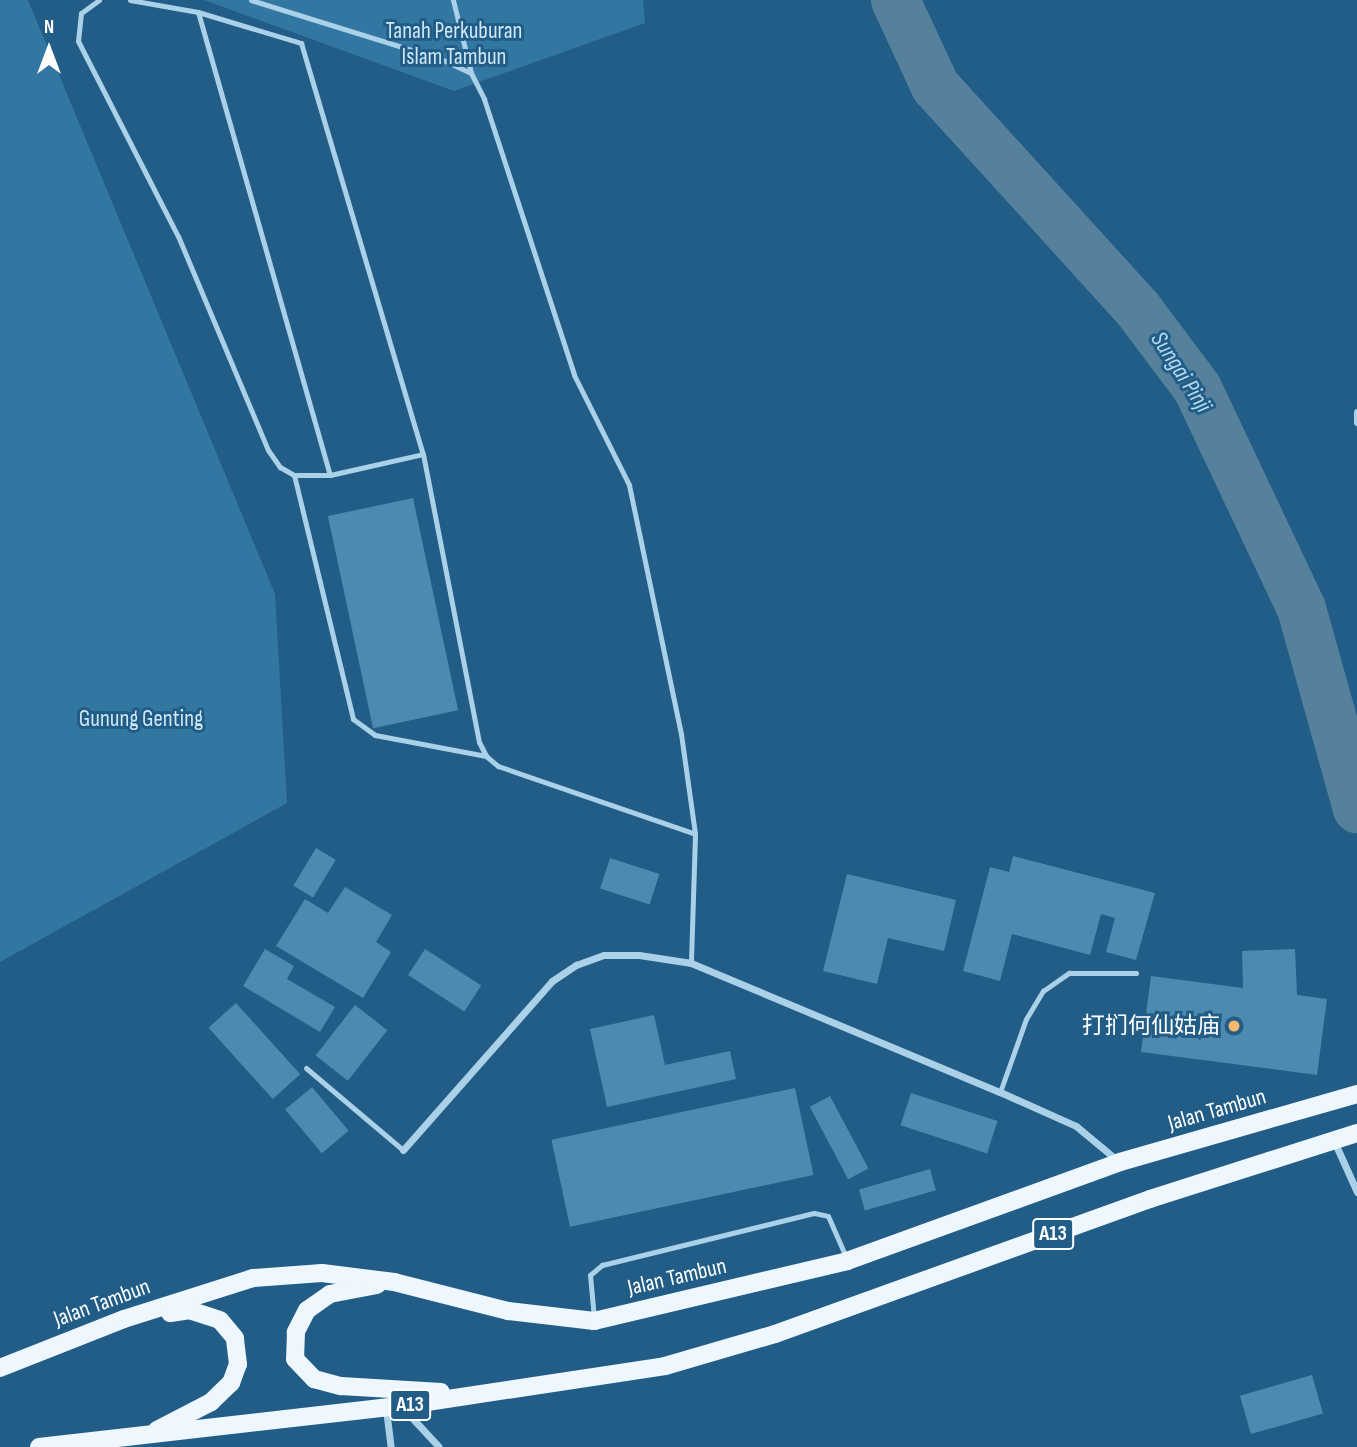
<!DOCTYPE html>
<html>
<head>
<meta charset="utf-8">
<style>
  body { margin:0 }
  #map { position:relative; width:1357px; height:1447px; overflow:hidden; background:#215d86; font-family:"Sofia Sans Condensed","Noto Sans SC",sans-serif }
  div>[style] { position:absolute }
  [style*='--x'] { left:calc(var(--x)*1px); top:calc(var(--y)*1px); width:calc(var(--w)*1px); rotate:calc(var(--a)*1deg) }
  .green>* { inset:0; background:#3276a2 }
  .river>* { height:49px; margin:-24.5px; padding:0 24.5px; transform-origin:24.5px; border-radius:24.5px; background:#56819c }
  .building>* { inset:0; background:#4e89b0; transform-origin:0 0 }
  .lane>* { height:5px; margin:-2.5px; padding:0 2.5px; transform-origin:2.5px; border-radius:2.5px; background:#abd1e9 }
  .street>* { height:7px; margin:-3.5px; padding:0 3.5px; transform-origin:3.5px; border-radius:3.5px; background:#abd1e9 }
  .primary>* { height:18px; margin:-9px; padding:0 9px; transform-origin:9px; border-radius:9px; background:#eef7fe }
  .dots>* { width:19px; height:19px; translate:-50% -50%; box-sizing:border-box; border:4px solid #215d86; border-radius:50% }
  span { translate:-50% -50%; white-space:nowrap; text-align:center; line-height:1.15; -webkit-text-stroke:6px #215d86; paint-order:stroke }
  .shield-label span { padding:2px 5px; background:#215d86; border:2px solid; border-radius:5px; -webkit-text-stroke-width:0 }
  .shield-label { font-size:21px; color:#fff; font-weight:700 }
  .park-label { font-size:23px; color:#cfe8f7 }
  .poi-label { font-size:23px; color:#fff }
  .right { translate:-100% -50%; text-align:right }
  .street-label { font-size:23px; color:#fff }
  .water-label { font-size:24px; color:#b6daf1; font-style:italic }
  .north { position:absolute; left:14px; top:14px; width:70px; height:70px; -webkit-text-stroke:5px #215d86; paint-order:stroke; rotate:0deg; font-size:19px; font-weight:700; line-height:28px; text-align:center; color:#fff }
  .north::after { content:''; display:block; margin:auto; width:24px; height:32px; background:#fff; clip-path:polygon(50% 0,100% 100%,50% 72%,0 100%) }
</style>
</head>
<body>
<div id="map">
  <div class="green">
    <i style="clip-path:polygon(0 0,28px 0,275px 594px,287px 803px,0 962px)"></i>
    <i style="clip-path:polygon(204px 0,643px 0,645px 23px,454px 91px)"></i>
  </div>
  <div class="river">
    <i style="--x:895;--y:0;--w:95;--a:65.1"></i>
    <i style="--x:935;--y:86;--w:300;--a:47.7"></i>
    <i style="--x:1137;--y:308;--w:100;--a:53.1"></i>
    <i style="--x:1197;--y:388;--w:243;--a:64.7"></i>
    <i style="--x:1301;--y:608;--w:208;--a:74.4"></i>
  </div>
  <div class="building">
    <i style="left:413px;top:498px;width:217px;height:87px;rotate:78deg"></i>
    <i style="left:316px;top:848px;width:23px;height:44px;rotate:31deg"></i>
    <i style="clip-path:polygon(1013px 856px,1155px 893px,1136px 960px,1106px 952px,1115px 918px,1101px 914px,1090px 955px,1012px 934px,1000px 981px,963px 971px,990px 867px,1009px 872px)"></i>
    <i style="left:610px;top:858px;width:52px;height:32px;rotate:18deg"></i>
    <i style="clip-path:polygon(847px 874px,956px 900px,944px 951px,888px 938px,877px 984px,823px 971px)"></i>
    <i style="clip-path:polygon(345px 887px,392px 915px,376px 942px,391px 952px,363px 998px,276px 946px,305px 899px,328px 913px)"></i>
    <i style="clip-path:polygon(265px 949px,294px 966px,287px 979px,335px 1007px,320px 1032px,243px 986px)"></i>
    <i style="left:425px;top:949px;width:67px;height:31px;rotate:33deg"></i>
    <i style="clip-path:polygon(1295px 949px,1297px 995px,1327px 999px,1317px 1075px,1141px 1052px,1151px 976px,1243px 988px,1242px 951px)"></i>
    <i style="left:236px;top:1003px;width:96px;height:37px;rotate:48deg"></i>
    <i style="left:355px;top:1005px;width:41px;height:64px;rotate:38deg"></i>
    <i style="clip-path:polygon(654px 1015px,665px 1065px,730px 1051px,736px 1079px,607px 1107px,590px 1029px)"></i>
    <i style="left:312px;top:1087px;width:57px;height:35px;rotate:50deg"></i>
    <i style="left:795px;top:1088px;width:89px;height:249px;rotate:78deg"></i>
    <i style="left:911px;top:1093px;width:91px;height:34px;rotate:18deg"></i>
    <i style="left:830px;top:1096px;width:82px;height:23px;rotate:62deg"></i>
    <i style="left:930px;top:1169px;width:22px;height:74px;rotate:74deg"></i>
    <i style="left:1312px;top:1375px;width:40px;height:75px;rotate:74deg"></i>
  </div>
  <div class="lane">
    <i style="--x:99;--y:0;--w:22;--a:144"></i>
    <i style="--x:81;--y:13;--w:28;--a:96"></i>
    <i style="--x:78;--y:41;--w:219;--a:62.9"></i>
    <i style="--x:178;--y:236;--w:232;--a:67.2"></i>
    <i style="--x:268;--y:450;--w:21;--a:55"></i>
    <i style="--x:280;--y:467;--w:16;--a:30"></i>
    <i style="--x:294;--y:475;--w:36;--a:0"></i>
    <i style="--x:330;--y:475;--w:95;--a:-12.7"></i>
    <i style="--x:130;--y:0;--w:69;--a:10"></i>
    <i style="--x:198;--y:12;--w:108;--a:16.8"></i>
    <i style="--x:301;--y:43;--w:429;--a:73.5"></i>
    <i style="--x:423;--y:454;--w:293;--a:79"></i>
    <i style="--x:479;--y:742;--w:16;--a:63"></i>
    <i style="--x:486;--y:756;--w:16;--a:40"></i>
    <i style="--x:498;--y:766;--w:208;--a:19"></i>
    <i style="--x:251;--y:0;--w:199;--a:17.3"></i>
    <i style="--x:441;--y:59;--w:33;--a:25"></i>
    <i style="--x:471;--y:73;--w:29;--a:63"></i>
    <i style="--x:484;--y:99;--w:290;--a:71.9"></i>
    <i style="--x:574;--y:375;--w:123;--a:63.4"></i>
    <i style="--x:629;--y:485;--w:254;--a:78.2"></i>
    <i style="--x:681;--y:734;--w:101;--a:82"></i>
    <i style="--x:695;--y:834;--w:129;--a:91.8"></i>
    <i style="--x:453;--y:0;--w:75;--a:76.1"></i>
    <i style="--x:198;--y:12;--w:481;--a:74.1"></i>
    <i style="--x:294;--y:475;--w:251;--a:76.4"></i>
    <i style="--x:353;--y:719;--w:27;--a:36"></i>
    <i style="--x:375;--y:735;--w:113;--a:10.7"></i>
    <i style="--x:306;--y:1068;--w:127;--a:40.2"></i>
    <i style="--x:1000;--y:1092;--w:77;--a:-70.4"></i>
    <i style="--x:1026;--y:1019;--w:33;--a:-59"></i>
    <i style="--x:1043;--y:991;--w:32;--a:-35"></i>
    <i style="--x:1069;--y:973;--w:67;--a:0"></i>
    <i style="--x:594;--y:1318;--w:43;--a:-95.3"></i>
    <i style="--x:590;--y:1275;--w:16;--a:-40"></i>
    <i style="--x:602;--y:1265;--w:218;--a:-13.8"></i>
    <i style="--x:814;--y:1213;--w:14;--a:12"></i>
    <i style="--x:828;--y:1216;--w:45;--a:66.3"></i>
  </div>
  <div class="street">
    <i style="--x:1357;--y:412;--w:10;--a:90"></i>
    <i style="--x:1334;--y:1141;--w:56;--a:65.7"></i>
    <i style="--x:403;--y:1150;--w:225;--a:-48.6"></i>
    <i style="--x:552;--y:981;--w:29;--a:-34"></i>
    <i style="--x:576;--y:965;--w:30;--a:-20"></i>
    <i style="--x:604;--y:955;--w:35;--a:0"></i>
    <i style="--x:639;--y:955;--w:53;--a:8.7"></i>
    <i style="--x:691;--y:963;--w:335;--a:22.7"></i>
    <i style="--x:1000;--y:1092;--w:83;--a:24.1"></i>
    <i style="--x:1076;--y:1126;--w:53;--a:39.7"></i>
    <i style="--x:402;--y:1407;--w:54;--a:47.2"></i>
    <i style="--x:386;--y:1409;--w:38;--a:83"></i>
  </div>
  <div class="primary">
    <i style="--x:377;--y:1285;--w:48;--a:169.2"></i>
    <i style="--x:330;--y:1294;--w:28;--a:145"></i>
    <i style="--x:307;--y:1310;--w:25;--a:117"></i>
    <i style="--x:296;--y:1332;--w:27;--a:92"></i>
    <i style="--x:295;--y:1359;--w:28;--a:46"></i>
    <i style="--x:314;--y:1379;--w:28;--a:15"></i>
    <i style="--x:341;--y:1386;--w:100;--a:3.4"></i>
    <i style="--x:0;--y:1368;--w:133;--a:-21.6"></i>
    <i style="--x:124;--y:1319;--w:135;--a:-17.6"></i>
    <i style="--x:253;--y:1278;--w:69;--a:-4.1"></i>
    <i style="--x:322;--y:1273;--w:73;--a:7.1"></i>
    <i style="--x:394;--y:1282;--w:118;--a:14.3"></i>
    <i style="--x:508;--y:1311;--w:87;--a:6.6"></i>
    <i style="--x:594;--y:1321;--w:260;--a:-13.3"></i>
    <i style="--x:847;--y:1261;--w:290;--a:-19.9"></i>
    <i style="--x:1120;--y:1162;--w:247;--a:-16"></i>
    <i style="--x:157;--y:1430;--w:61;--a:-27.4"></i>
    <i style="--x:211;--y:1402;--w:28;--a:-44"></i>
    <i style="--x:231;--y:1383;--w:20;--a:-70"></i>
    <i style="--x:238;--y:1364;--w:26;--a:-97"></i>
    <i style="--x:235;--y:1338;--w:23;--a:-130"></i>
    <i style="--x:220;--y:1320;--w:32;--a:-162"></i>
    <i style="--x:190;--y:1310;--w:20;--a:171"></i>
    <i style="--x:39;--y:1447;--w:364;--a:-6.5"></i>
    <i style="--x:401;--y:1406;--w:267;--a:-8.6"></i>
    <i style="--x:665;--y:1366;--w:115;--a:-16.2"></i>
    <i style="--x:775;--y:1334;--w:399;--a:-19.8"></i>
    <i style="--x:1150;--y:1199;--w:217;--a:-17.7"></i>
  </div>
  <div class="dots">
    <i style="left:1234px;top:1026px;background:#f6b86c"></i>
  </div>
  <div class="shield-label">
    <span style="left:1053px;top:1234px">A13</span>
    <span style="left:410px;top:1405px">A13</span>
  </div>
  <div class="park-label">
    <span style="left:454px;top:44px">Tanah Perkuburan<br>Islam Tambun</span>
    <span style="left:141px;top:719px">Gunung Genting</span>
  </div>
  <div class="poi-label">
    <span class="right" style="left:1220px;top:1026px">打扪何仙姑庙</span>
  </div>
  <div class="street-label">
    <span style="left:1217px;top:1110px;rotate:-16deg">Jalan Tambun</span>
    <span style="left:677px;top:1277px;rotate:-13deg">Jalan Tambun</span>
    <span style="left:102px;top:1303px;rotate:-20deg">Jalan Tambun</span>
  </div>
  <div class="water-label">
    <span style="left:1181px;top:372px;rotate:57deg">Sungai Pinji</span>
  </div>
  <div class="north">N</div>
</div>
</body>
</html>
